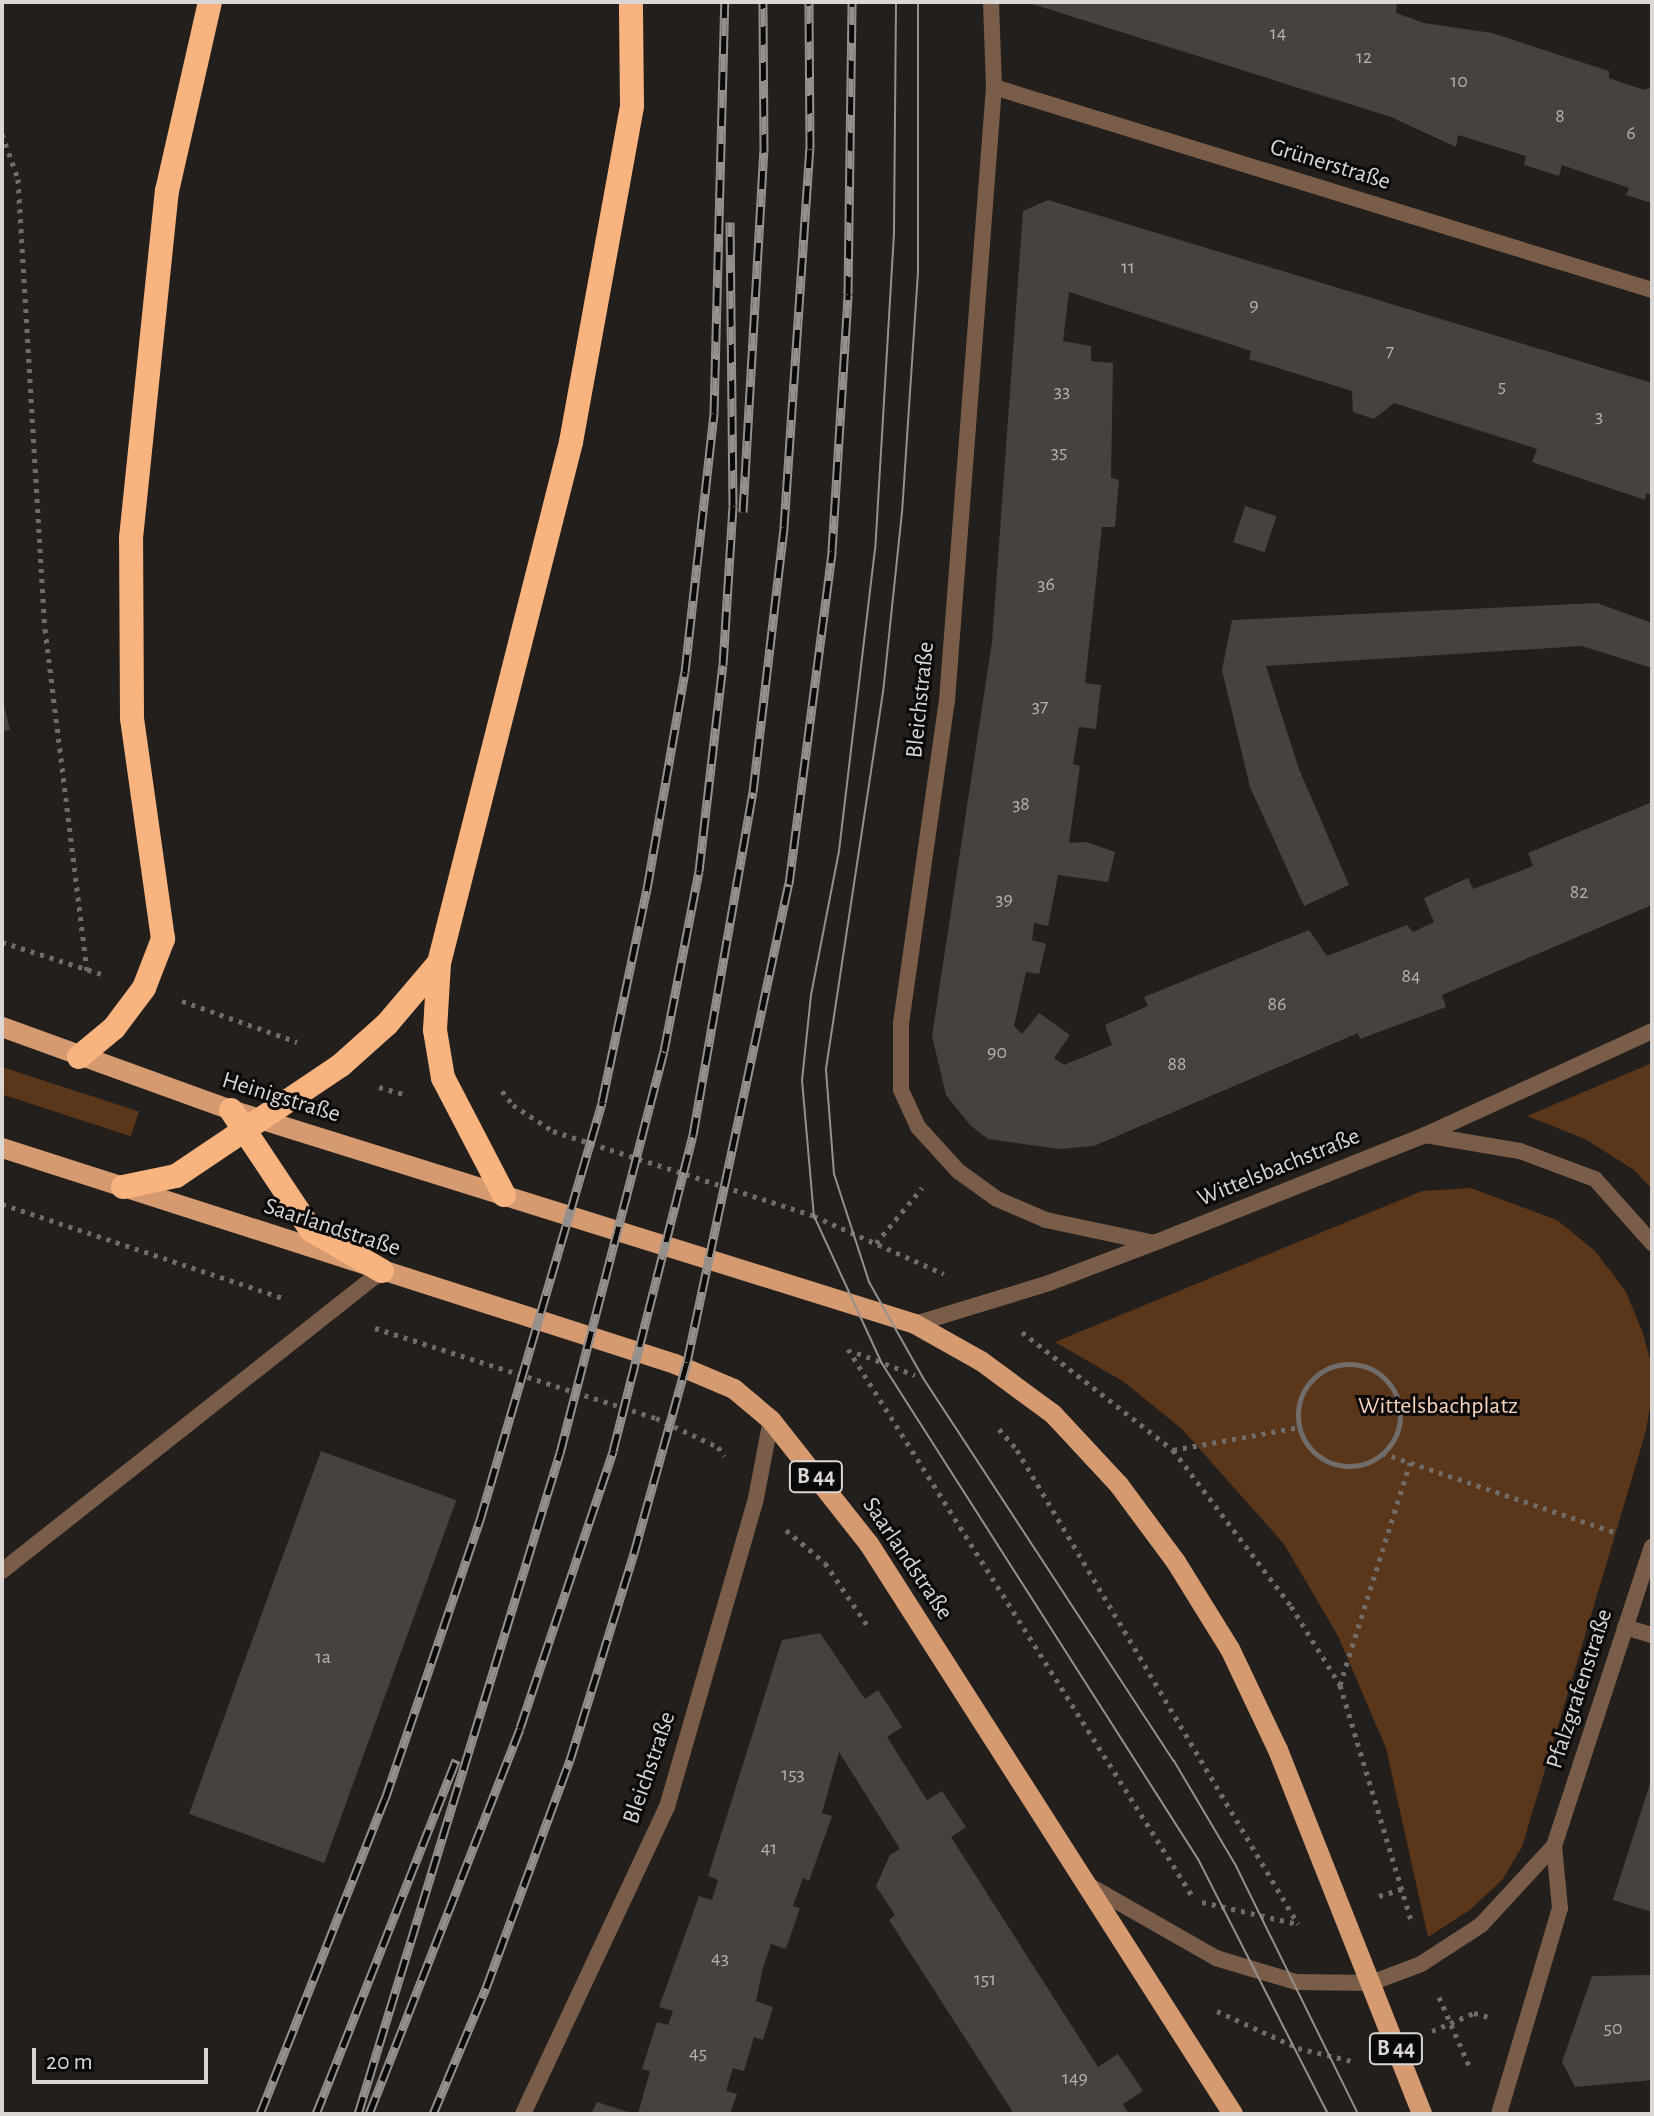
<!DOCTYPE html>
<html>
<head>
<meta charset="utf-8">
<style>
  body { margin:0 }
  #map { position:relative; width:1654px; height:2116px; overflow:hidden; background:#231f1c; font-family:"Alegreya Sans",sans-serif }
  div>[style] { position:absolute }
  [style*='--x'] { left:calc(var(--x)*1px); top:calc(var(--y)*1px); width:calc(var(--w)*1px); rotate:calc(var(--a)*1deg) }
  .green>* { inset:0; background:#5a361a; transform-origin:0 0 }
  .building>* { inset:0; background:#47423f; transform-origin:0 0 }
  .path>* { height:5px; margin-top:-2.5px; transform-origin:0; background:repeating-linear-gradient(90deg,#706c69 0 4px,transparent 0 10px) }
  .path>.ring { margin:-2.5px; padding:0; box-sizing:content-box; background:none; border:5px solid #706c69; border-radius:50% }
  .street>* { height:16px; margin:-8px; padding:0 8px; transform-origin:8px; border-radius:8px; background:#795d49 }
  .primary>* { height:20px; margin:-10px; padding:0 10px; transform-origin:10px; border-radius:10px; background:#d59a70 }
  .highway>* { height:24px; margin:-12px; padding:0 12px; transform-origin:12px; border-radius:12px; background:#f9b37f }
  .tram>* { height:2px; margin:-1px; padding:0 1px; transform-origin:1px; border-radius:1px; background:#94908e }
  .rail>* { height:9px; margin-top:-4.5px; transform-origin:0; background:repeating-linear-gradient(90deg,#0b0908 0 18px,#94908e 0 36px); box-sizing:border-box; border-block:2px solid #94908e }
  span { translate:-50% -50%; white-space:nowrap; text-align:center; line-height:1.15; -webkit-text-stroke:6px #0b0908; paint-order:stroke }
  .number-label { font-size:20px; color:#b5b2b0 }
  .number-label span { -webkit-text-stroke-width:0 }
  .shield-label span { padding:2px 6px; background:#0b0908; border:2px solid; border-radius:6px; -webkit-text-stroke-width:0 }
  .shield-label { font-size:22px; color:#dad7d5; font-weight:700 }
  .street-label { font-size:24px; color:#dad7d5 }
  .park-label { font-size:24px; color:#fad4ba }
  .frame { position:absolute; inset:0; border:4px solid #dad7d5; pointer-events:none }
  .scale { position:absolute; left:32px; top:2048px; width:176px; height:36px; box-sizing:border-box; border:4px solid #dad7d5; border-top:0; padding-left:10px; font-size:24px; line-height:28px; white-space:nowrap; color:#dad7d5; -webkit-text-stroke:6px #0b0908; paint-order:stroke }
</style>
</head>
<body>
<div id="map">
  <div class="green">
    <i style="clip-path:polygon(1652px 1063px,1652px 1189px,1634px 1170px,1585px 1139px,1527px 1116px)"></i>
    <i style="left:2px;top:1067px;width:144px;height:26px;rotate:18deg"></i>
    <i style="clip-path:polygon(1471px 1188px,1557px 1220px,1595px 1251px,1625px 1290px,1643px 1333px,1652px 1367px,1652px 1393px,1646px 1431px,1522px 1847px,1502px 1880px,1470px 1910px,1428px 1937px,1386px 1748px,1338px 1636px,1284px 1544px,1182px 1429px,1124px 1382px,1055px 1342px,1422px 1191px)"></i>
  </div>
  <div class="building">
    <i style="clip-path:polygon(1026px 2px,1390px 2px,1397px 4px,1396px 13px,1424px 23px,1492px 33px,1609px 71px,1609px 78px,1626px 84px,1645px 90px,1652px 86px,1652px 203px,1626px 195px,1629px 188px,1562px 165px,1559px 176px,1524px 165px,1526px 156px,1458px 135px,1456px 147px,1391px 117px)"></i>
    <i style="clip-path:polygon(1048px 200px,1652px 383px,1652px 495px,1646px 493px,1645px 500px,1532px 462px,1537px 449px,1394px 403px,1374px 419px,1353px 412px,1352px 391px,1249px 359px,1251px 351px,1069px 292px,1063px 341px,1091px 346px,1091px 361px,1113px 363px,1111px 478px,1119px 480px,1115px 527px,1102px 527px,1085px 683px,1101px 685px,1096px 729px,1079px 727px,1073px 764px,1080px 766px,1069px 843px,1086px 842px,1115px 852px,1108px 882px,1058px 875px,1048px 926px,1034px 923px,1032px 940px,1046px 944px,1039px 974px,1026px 972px,1014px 1026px,1022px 1034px,1039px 1013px,1070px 1035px,1054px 1058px,1064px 1065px,1112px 1045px,1105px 1025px,1148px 1006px,1144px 997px,1309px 930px,1327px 956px,1407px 925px,1413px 932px,1434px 922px,1424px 898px,1468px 878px,1473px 889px,1533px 866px,1528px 853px,1652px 802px,1652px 905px,1442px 995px,1446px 1007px,1360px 1039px,1358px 1033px,1094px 1146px,1060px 1149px,988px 1139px,970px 1125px,946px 1095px,932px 1036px,992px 642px,1023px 211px)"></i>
    <i style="left:1245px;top:506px;width:33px;height:38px;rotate:18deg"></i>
    <i style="clip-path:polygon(1597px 603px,1652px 623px,1652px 668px,1582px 646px,1266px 666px,1299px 769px,1349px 885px,1304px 906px,1250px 787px,1222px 670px,1232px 620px)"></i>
    <i style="clip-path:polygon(2px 697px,10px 730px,2px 732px)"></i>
    <i style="left:321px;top:1451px;width:144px;height:386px;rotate:20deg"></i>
    <i style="clip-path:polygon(820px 1633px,865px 1699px,878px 1690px,902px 1727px,887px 1737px,927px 1800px,942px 1791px,966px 1827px,951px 1837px,1098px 2067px,1118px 2054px,1143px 2091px,1123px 2104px,1129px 2114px,1014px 2114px,889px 1920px,895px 1915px,876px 1886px,890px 1855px,900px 1849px,839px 1752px,822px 1813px,832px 1816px,809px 1881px,803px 1878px,793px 1906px,800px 1908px,786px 1949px,771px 1944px,763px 1968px,756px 2001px,773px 2007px,763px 2040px,754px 2037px,744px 2071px,733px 2068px,726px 2091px,737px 2094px,730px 2114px,638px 2114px,650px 2071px,642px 2069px,657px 2022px,668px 2025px,673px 2011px,659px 2007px,699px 1896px,712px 1900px,718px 1880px,708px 1876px,782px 1640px)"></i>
    <i style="clip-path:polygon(1652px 1777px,1652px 1912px,1613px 1900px)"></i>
    <i style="clip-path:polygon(1652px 1975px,1652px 2080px,1575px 2087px,1562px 2062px,1592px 1976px)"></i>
    <i style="clip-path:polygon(597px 2102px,631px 2113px,631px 2114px,591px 2114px)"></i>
  </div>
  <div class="path">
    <i style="--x:2;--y:134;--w:48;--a:70.4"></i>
    <i style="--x:18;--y:179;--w:451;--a:86.6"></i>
    <i style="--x:45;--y:629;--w:344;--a:83"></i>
    <i style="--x:2;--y:942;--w:104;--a:17.9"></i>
    <i style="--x:182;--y:1001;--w:122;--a:19.6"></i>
    <i style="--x:379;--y:1087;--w:26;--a:16"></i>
    <i style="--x:502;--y:1091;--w:18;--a:52"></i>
    <i style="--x:513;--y:1105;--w:48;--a:33"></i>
    <i style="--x:553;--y:1131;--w:274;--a:18"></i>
    <i style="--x:814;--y:1216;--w:142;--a:24"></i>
    <i style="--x:2;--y:1204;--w:299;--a:18.5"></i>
    <i style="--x:876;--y:1243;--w:72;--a:-50.1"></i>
    <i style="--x:375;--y:1328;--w:295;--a:17.8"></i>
    <i style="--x:656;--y:1418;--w:68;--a:25.1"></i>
    <i style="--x:718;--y:1447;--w:11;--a:56"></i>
    <i style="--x:1022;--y:1332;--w:192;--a:38"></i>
    <i style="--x:1173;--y:1450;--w:196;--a:52.9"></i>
    <i style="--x:1291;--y:1606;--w:93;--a:58.2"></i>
    <i style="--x:1340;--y:1685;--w:250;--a:73.2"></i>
    <i style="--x:848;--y:1349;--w:648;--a:57.81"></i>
    <i style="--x:857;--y:1353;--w:62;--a:20.8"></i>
    <i class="ring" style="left:1298px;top:1364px;width:97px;height:97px"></i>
    <i style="--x:999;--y:1429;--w:28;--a:49"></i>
    <i style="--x:1017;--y:1450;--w:551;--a:59.34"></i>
    <i style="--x:1173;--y:1450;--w:128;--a:-10.3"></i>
    <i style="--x:1382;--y:1453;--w:248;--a:18.8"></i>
    <i style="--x:786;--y:1530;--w:51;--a:40.2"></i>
    <i style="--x:825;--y:1563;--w:75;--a:55.9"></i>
    <i style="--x:1340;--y:1685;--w:233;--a:-72.5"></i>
    <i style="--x:1379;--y:1896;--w:27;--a:-17"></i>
    <i style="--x:1202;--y:1902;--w:98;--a:12.9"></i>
    <i style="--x:1439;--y:1997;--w:77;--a:66.4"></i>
    <i style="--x:1217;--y:2011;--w:89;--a:24.6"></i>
    <i style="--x:1298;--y:2048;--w:60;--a:13.6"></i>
    <i style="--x:1432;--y:2031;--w:46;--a:-23.2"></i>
    <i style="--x:1474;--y:2013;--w:16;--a:15"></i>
  </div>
  <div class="street">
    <i style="--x:991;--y:2;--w:85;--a:88"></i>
    <i style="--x:994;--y:87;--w:615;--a:94.38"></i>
    <i style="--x:947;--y:700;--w:326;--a:98.1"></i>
    <i style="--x:901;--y:1023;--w:67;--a:90"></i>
    <i style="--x:901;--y:1090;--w:41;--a:65.3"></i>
    <i style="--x:918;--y:1127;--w:59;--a:47.7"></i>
    <i style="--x:958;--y:1171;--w:48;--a:35.7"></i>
    <i style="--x:997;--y:1199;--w:53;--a:23.2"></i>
    <i style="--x:1046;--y:1220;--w:110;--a:12"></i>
    <i style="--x:994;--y:87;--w:689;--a:17.15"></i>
    <i style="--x:1425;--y:1135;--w:96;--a:9.6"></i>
    <i style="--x:1520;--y:1151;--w:80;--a:20.5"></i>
    <i style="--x:1595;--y:1179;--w:86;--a:48.3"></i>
    <i style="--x:915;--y:1324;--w:140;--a:-17"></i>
    <i style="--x:1049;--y:1283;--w:112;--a:-20.9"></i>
    <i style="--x:1154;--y:1243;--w:292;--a:-21.7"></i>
    <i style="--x:1425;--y:1135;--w:250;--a:-24.6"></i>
    <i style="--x:2;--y:1571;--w:484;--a:-38.3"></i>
    <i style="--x:1625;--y:1627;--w:28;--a:17"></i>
    <i style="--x:1090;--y:1886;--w:145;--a:29.7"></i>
    <i style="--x:1216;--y:1958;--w:84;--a:16.7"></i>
    <i style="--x:1296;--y:1982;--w:75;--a:0.8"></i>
    <i style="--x:1371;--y:1983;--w:53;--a:-20.8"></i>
    <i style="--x:1421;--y:1964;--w:72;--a:-33"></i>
    <i style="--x:1481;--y:1925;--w:108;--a:-47.3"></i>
    <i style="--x:523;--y:2114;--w:339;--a:-64.9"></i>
    <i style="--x:667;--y:1807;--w:316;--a:-73.9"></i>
    <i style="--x:755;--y:1503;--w:85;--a:-79.1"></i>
    <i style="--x:1499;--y:2114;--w:215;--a:-73.5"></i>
    <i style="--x:1560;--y:1908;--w:62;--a:-95.5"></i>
    <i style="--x:1554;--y:1846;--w:315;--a:-71.9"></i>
  </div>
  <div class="primary">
    <i style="--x:2;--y:1027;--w:244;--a:19.9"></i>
    <i style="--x:231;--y:1110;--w:717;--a:17.37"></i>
    <i style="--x:915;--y:1324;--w:76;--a:29.3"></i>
    <i style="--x:981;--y:1361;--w:89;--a:36.4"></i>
    <i style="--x:1053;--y:1414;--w:97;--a:47.1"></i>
    <i style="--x:1119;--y:1485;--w:96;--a:53.5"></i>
    <i style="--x:1176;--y:1562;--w:102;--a:58.2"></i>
    <i style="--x:1230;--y:1649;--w:112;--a:64.6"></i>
    <i style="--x:1278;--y:1750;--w:391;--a:68.4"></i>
    <i style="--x:2;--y:1148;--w:707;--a:17.79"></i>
    <i style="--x:675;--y:1364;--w:64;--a:23"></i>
    <i style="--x:734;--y:1389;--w:48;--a:40"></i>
    <i style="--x:771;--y:1420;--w:158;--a:51.7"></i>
    <i style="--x:869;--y:1544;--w:676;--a:57.44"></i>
  </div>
  <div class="highway">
    <i style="--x:79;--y:1057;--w:45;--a:-39.6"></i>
    <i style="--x:114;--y:1028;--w:50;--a:-53.1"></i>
    <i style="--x:144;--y:988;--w:53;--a:-68.8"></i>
    <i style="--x:163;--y:939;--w:223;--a:-98"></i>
    <i style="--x:132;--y:718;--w:180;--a:-90.3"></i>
    <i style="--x:131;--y:538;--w:349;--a:-84.1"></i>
    <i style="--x:167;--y:191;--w:194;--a:-77.2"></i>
    <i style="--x:231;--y:1110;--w:144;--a:56.3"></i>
    <i style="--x:311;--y:1230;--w:82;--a:30"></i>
    <i style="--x:123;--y:1187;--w:54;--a:-11.7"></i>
    <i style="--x:176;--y:1176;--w:197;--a:-33.9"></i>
    <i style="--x:340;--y:1066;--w:63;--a:-41.8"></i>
    <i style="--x:387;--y:1024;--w:80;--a:-49.6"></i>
    <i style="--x:504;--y:1195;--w:132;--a:-117.5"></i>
    <i style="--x:443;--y:1078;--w:49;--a:-99.5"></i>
    <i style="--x:435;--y:1030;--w:67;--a:-86.6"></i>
    <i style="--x:439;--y:963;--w:537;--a:-75.78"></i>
    <i style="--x:571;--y:442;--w:341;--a:-79.7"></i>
    <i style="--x:632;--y:106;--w:104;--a:-90.6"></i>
  </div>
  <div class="tram">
    <i style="--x:896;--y:2;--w:231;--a:90.5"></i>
    <i style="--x:894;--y:233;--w:317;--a:93.4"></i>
    <i style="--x:875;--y:549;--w:304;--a:96.8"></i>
    <i style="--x:839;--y:851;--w:147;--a:101"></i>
    <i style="--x:811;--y:995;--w:85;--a:96"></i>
    <i style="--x:802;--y:1080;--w:137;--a:85"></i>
    <i style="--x:814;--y:1216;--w:161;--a:65.3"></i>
    <i style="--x:881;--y:1362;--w:589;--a:57.47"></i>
    <i style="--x:1198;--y:1859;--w:286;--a:63"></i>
    <i style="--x:918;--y:2;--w:270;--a:90"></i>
    <i style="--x:918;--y:272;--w:241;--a:93.8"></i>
    <i style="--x:902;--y:512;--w:181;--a:96"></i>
    <i style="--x:883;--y:692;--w:382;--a:98.6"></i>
    <i style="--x:826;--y:1070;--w:104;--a:85.6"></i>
    <i style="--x:834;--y:1174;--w:114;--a:72"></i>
    <i style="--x:869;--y:1282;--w:110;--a:60.6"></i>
    <i style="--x:923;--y:1378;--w:458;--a:56.8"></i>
    <i style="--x:1174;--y:1761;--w:122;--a:59.4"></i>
    <i style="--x:1236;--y:1866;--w:276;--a:63.8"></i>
  </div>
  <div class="rail">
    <i style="--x:743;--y:512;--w:361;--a:-86.7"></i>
    <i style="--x:764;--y:152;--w:150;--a:-90.4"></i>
    <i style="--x:260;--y:2114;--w:339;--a:-68.4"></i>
    <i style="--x:385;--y:1799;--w:295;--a:-71.2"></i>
    <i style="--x:480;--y:1520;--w:435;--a:-73.7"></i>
    <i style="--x:602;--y:1102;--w:218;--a:-78.1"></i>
    <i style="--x:647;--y:889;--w:220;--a:-80.1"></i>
    <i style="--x:685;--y:672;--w:261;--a:-83.6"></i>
    <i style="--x:714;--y:413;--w:411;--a:-88.5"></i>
    <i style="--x:316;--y:2114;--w:381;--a:-68.4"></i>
    <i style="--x:358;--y:2114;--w:691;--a:-73.01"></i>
    <i style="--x:560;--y:1453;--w:415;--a:-75.5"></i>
    <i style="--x:664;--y:1051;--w:183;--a:-79"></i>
    <i style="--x:699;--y:871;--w:207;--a:-83.4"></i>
    <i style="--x:723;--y:665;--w:159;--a:-86.4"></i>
    <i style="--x:733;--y:506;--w:284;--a:-90.6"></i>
    <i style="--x:369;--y:2114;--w:414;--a:-68.6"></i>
    <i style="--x:520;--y:1728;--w:292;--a:-71.4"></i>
    <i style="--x:613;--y:1451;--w:326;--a:-75.8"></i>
    <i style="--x:693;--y:1135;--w:348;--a:-80.1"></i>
    <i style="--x:753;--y:792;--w:267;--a:-83.3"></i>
    <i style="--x:784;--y:527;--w:379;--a:-86.1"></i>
    <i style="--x:810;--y:149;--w:147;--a:-90.4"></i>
    <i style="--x:433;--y:2114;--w:137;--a:-67.2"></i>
    <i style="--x:486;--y:1988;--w:243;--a:-69.8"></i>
    <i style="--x:570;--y:1760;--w:217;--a:-72.8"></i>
    <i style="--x:634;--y:1553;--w:198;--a:-74.5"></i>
    <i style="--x:687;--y:1362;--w:489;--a:-78"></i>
    <i style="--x:789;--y:884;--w:336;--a:-82.6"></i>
    <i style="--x:832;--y:551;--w:257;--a:-86.4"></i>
    <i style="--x:848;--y:294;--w:292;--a:-89.2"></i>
  </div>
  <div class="number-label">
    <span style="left:1278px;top:33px">14</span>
    <span style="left:1364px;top:57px">12</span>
    <span style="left:1459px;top:81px">10</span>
    <span style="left:1560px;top:116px">8</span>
    <span style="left:1631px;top:133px">6</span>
    <span style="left:1128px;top:267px">11</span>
    <span style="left:1254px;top:305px">9</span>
    <span style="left:1390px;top:351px">7</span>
    <span style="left:1502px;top:386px">5</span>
    <span style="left:1062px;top:391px">33</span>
    <span style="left:1599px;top:416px">3</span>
    <span style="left:1059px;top:452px">35</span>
    <span style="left:1046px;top:584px">36</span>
    <span style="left:1040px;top:706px">37</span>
    <span style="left:1021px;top:804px">38</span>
    <span style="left:1579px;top:892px">82</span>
    <span style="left:1004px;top:899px">39</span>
    <span style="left:1411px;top:976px">84</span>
    <span style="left:1277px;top:1004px">86</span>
    <span style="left:997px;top:1052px">90</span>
    <span style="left:1177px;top:1064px">88</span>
    <span style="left:323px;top:1657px">1a</span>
    <span style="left:793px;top:1774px">153</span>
    <span style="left:769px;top:1848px">41</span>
    <span style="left:720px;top:1958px">43</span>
    <span style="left:985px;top:1979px">151</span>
    <span style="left:1613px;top:2028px">50</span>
    <span style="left:698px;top:2053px">45</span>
    <span style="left:1075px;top:2078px">149</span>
  </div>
  <div class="shield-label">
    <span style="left:816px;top:1477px">B 44</span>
    <span style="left:1396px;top:2049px">B 44</span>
  </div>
  <div class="street-label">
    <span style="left:1330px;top:165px;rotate:17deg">Grünerstraße</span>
    <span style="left:921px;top:700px;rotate:-84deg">Bleichstraße</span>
    <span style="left:281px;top:1098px;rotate:17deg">Heinigstraße</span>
    <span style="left:1279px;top:1168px;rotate:-22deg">Wittelsbachstraße</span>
    <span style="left:332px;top:1228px;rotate:18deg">Saarlandstraße</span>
    <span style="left:907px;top:1559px;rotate:56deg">Saarlandstraße</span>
    <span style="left:1580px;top:1689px;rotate:-72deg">Pfalzgrafenstraße</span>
    <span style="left:650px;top:1768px;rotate:-71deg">Bleichstraße</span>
  </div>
  <div class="park-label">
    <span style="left:1438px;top:1407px">Wittelsbachplatz</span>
  </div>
  <div class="frame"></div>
  <div class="scale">20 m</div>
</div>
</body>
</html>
